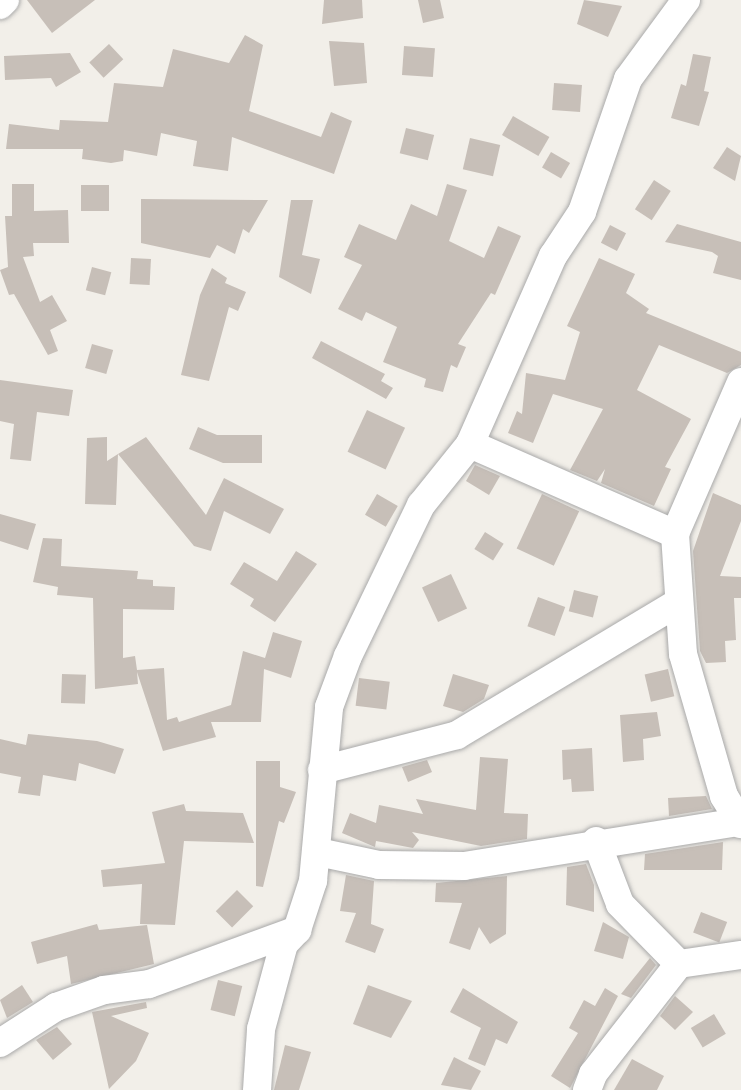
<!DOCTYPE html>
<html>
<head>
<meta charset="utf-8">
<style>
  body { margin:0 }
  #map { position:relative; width:741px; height:1090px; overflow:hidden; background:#f2efe9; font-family:Jost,sans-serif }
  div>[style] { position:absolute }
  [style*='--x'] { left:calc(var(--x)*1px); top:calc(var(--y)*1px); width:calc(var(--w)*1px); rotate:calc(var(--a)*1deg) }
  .building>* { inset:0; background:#c7bfb8; transform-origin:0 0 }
  .roads { filter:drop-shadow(0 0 2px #a9a9a9) drop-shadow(0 0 2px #a9a9a9) }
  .minor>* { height:28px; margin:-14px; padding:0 14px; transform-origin:14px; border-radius:14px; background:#fff }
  span { translate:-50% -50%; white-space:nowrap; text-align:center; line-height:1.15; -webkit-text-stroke:7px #fff; paint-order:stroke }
</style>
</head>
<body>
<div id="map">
  <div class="building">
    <i style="clip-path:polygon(27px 0,95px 0,52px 33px)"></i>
    <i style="clip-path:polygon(324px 0,362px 0,363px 18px,322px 24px)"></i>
    <i style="clip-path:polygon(418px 0,440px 0,444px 18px,423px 23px)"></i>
    <i style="clip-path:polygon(584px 0,622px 6px,608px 37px,577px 24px)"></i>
    <i style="clip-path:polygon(245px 35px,263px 45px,249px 111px,321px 137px,331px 112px,352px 121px,334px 174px,232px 137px,228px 171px,193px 166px,197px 141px,161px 133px,157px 156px,124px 150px,123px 161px,111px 163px,82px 159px,83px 149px,6px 149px,9px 124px,59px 130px,60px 120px,108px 122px,114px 83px,163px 87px,173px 49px,229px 63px)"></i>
    <i style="clip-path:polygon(329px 41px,364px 43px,367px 83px,334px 86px)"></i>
    <i style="left:109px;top:44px;width:21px;height:27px;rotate:47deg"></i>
    <i style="left:404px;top:46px;width:31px;height:29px;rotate:4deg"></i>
    <i style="clip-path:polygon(70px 53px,81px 72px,56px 87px,51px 78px,5px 80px,4px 56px)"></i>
    <i style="clip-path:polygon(693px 54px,711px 57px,704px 91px,709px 92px,699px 126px,671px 118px,681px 84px,686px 86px)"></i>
    <i style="left:554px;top:83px;width:28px;height:27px;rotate:4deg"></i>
    <i style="left:513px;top:116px;width:42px;height:22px;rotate:30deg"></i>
    <i style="left:406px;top:128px;width:29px;height:26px;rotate:14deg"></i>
    <i style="left:470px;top:138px;width:31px;height:32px;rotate:13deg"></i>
    <i style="clip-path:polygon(727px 147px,741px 156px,735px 181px,713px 168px)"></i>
    <i style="left:551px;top:152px;width:22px;height:18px;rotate:30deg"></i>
    <i style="left:654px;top:180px;width:20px;height:35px;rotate:33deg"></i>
    <i style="clip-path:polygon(12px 184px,34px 184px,34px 211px,68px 210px,69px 243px,33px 243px,34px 256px,23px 257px,40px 302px,52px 295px,67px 321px,50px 330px,58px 351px,48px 355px,14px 294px,9px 295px,0 270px,8px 267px,5px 216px,12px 216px)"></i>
    <i style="clip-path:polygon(447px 184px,467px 190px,449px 241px,484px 258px,498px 226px,521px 236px,495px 295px,491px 293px,458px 344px,466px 347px,457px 368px,451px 365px,443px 392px,424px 387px,426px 379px,383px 362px,397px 327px,366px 312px,362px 321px,338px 309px,362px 265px,344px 257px,359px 224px,396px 240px,411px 204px,437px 216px)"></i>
    <i style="left:81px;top:185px;width:28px;height:26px"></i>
    <i style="clip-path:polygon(141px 199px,268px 200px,249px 233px,243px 229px,235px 254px,217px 245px,210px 258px,141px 243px)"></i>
    <i style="clip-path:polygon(291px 200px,313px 200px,302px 255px,320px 259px,311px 294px,279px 277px)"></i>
    <i style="clip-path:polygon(677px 224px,741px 242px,741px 280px,713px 273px,718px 256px,712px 252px,665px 242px)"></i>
    <i style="left:610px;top:225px;width:18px;height:20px;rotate:27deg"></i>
    <i style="left:131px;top:258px;width:20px;height:26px;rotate:3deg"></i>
    <i style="clip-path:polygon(599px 258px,635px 274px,626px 293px,649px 309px,646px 313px,741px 352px,741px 365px,727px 373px,659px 345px,637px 390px,691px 419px,665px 467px,671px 469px,654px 506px,601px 483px,605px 469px,597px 481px,570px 470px,603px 409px,553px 394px,533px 443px,508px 433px,517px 411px,522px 414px,526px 373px,565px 380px,580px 332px,567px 326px)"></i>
    <i style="left:92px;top:267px;width:20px;height:24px;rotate:15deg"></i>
    <i style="clip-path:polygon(212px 268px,227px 278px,225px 283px,246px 292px,238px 311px,229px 307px,209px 381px,181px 375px,200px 295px)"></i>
    <i style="clip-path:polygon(321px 341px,385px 374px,381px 381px,393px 388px,386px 399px,312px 358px)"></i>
    <i style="left:92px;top:344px;width:22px;height:25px;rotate:16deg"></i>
    <i style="clip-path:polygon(0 380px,73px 390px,69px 416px,37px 412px,31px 461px,10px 459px,14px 424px,0 421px)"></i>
    <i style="left:367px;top:410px;width:42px;height:46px;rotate:25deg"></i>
    <i style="clip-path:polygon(198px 427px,217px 435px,262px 435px,262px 463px,223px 463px,189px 449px)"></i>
    <i style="clip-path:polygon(107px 437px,107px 461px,118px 454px,116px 505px,85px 504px,87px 438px)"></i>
    <i style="clip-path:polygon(146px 437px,206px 515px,224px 478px,284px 509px,270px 534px,224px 511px,211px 551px,194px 546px,118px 454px)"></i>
    <i style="clip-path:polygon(475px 465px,500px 476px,489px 495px,466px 481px)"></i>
    <i style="clip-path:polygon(713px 493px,741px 505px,741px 521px,720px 576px,741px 577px,741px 598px,734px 598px,736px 640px,725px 641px,726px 662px,706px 663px,700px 651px,693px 551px)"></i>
    <i style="left:377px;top:494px;width:24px;height:24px;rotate:30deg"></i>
    <i style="left:542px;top:494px;width:41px;height:60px;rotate:25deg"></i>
    <i style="clip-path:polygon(0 514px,36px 524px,28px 550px,0 541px)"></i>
    <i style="left:485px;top:532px;width:22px;height:20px;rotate:32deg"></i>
    <i style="clip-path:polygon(43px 538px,62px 539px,61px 566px,138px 571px,137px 579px,153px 580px,153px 586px,175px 587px,174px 610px,123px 609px,123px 658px,135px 656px,137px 670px,164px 668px,167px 720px,177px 717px,179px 722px,231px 705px,243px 651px,265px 658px,273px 632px,302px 641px,291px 678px,264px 669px,261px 722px,211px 722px,216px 737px,163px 751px,137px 672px,138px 684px,95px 689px,93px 598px,57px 595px,58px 587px,33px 582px)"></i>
    <i style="clip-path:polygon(296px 551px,317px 564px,275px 622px,250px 606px,254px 599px,230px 584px,244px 562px,277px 581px)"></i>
    <i style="left:451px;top:574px;width:38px;height:32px;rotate:65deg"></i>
    <i style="left:574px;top:590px;width:25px;height:22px;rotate:14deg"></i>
    <i style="left:538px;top:597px;width:29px;height:31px;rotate:20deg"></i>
    <i style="left:668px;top:669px;width:28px;height:24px;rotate:77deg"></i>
    <i style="left:62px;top:674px;width:24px;height:29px;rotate:2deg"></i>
    <i style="clip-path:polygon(453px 674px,489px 685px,484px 699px,463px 712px,443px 706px)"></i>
    <i style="left:359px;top:678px;width:31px;height:28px;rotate:7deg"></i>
    <i style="clip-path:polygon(657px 712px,661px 736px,643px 739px,644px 760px,623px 762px,620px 715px)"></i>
    <i style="clip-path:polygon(28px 734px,97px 741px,124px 749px,115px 774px,79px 763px,76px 781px,43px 775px,40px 796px,18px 793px,21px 777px,0 773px,0 739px,26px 745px)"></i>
    <i style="clip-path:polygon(592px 748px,594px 791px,572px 792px,571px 779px,563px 780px,562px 750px)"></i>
    <i style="clip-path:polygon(480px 757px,508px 759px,504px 813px,528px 814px,527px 839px,481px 846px,412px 832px,419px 840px,413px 848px,376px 841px,375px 847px,342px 833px,350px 813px,376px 823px,379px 805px,423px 814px,416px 799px,476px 810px)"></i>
    <i style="clip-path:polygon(427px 760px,432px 772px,408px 782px,402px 767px)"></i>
    <i style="clip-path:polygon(256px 761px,280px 761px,280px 787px,296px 792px,284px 823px,279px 821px,263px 887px,256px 886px)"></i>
    <i style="clip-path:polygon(706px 796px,712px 809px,669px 816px,668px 798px)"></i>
    <i style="clip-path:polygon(184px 804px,186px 811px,243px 813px,254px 843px,184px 841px,175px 925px,140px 924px,142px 884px,103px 887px,101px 870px,165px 863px,152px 812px)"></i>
    <i style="clip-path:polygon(723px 842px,722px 870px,644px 870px,645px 854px)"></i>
    <i style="clip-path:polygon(586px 864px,594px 885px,594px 912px,566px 905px,567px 867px)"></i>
    <i style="clip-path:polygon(346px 875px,374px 881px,371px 924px,384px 929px,375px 953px,345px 942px,356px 913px,340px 911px)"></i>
    <i style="clip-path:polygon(507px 876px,506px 934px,490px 944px,479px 927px,470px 950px,449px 943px,462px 903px,435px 902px,436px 883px)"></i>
    <i style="left:237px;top:890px;width:23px;height:30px;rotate:45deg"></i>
    <i style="left:701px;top:912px;width:28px;height:22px;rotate:21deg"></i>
    <i style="clip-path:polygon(603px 922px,629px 937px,623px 959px,594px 951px)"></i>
    <i style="clip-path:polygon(97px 924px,99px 930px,147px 925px,154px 964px,71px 984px,67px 956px,37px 964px,31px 942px)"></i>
    <i style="clip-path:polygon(650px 958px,656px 965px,631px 998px,621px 994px)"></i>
    <i style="left:218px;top:980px;width:25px;height:31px;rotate:14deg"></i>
    <i style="clip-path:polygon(22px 985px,33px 1002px,7px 1018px,0 1000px)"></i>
    <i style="clip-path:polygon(368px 985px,412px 1001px,391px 1038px,353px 1024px)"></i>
    <i style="clip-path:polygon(463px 988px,518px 1022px,507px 1044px,496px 1039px,485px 1066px,468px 1059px,481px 1028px,450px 1012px)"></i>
    <i style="clip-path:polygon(605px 988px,618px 996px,570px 1088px,551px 1076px,578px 1033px,569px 1028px,584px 1000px,595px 1006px)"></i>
    <i style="clip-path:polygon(675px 996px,693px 1012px,675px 1030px,660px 1016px)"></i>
    <i style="clip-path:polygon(146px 1002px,147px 1008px,111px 1016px,149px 1033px,136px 1061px,109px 1089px,92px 1012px)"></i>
    <i style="left:714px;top:1014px;width:23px;height:27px;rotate:59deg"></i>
    <i style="clip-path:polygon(57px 1027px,72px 1044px,53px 1060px,36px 1040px)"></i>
    <i style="clip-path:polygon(285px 1045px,311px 1052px,299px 1090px,274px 1090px)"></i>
    <i style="clip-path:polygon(454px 1057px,481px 1071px,471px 1090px,441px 1085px)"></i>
    <i style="clip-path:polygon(632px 1059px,664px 1076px,657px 1090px,614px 1090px)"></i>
  </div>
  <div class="roads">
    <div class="minor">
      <i style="--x:0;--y:5;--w:7;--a:-45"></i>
      <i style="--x:741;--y:382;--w:166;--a:113.5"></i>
      <i style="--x:675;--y:534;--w:120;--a:86.2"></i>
      <i style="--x:683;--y:654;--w:148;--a:73.9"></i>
      <i style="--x:724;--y:796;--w:33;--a:59"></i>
      <i style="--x:470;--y:444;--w:224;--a:23.7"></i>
      <i style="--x:322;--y:770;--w:139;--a:-14.5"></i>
      <i style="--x:457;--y:735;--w:255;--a:-30.9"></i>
      <i style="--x:596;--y:841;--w:67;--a:69.1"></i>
      <i style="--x:620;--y:904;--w:84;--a:45.5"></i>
      <i style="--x:679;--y:964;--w:63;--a:-8.3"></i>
      <i style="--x:318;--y:852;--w:62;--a:12"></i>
      <i style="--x:379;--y:865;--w:85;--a:0.7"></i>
      <i style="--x:464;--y:866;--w:278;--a:-9.1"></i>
      <i style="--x:0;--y:1043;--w:67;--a:-32.7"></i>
      <i style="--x:56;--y:1007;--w:51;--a:-19.5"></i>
      <i style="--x:104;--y:990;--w:45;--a:-7.6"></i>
      <i style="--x:149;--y:984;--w:158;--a:-20"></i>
      <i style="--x:257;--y:1090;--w:61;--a:-86.2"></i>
      <i style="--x:261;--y:1029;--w:88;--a:-74.9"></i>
      <i style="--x:284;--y:944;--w:19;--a:-47"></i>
      <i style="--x:297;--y:930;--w:52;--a:-71.9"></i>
      <i style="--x:313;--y:881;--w:175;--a:-84.7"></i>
      <i style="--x:329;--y:707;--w:54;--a:-69.6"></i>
      <i style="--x:348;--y:656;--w:168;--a:-64.2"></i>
      <i style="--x:421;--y:505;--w:78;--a:-51.2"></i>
      <i style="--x:470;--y:444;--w:206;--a:-66.2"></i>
      <i style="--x:553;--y:256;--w:53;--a:-56.6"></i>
      <i style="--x:582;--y:212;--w:141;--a:-70.9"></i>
      <i style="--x:628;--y:79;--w:98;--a:-53.7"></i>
      <i style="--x:587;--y:1090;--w:17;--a:-69"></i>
      <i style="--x:593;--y:1074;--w:140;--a:-52"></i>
    </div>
  </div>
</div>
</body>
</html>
